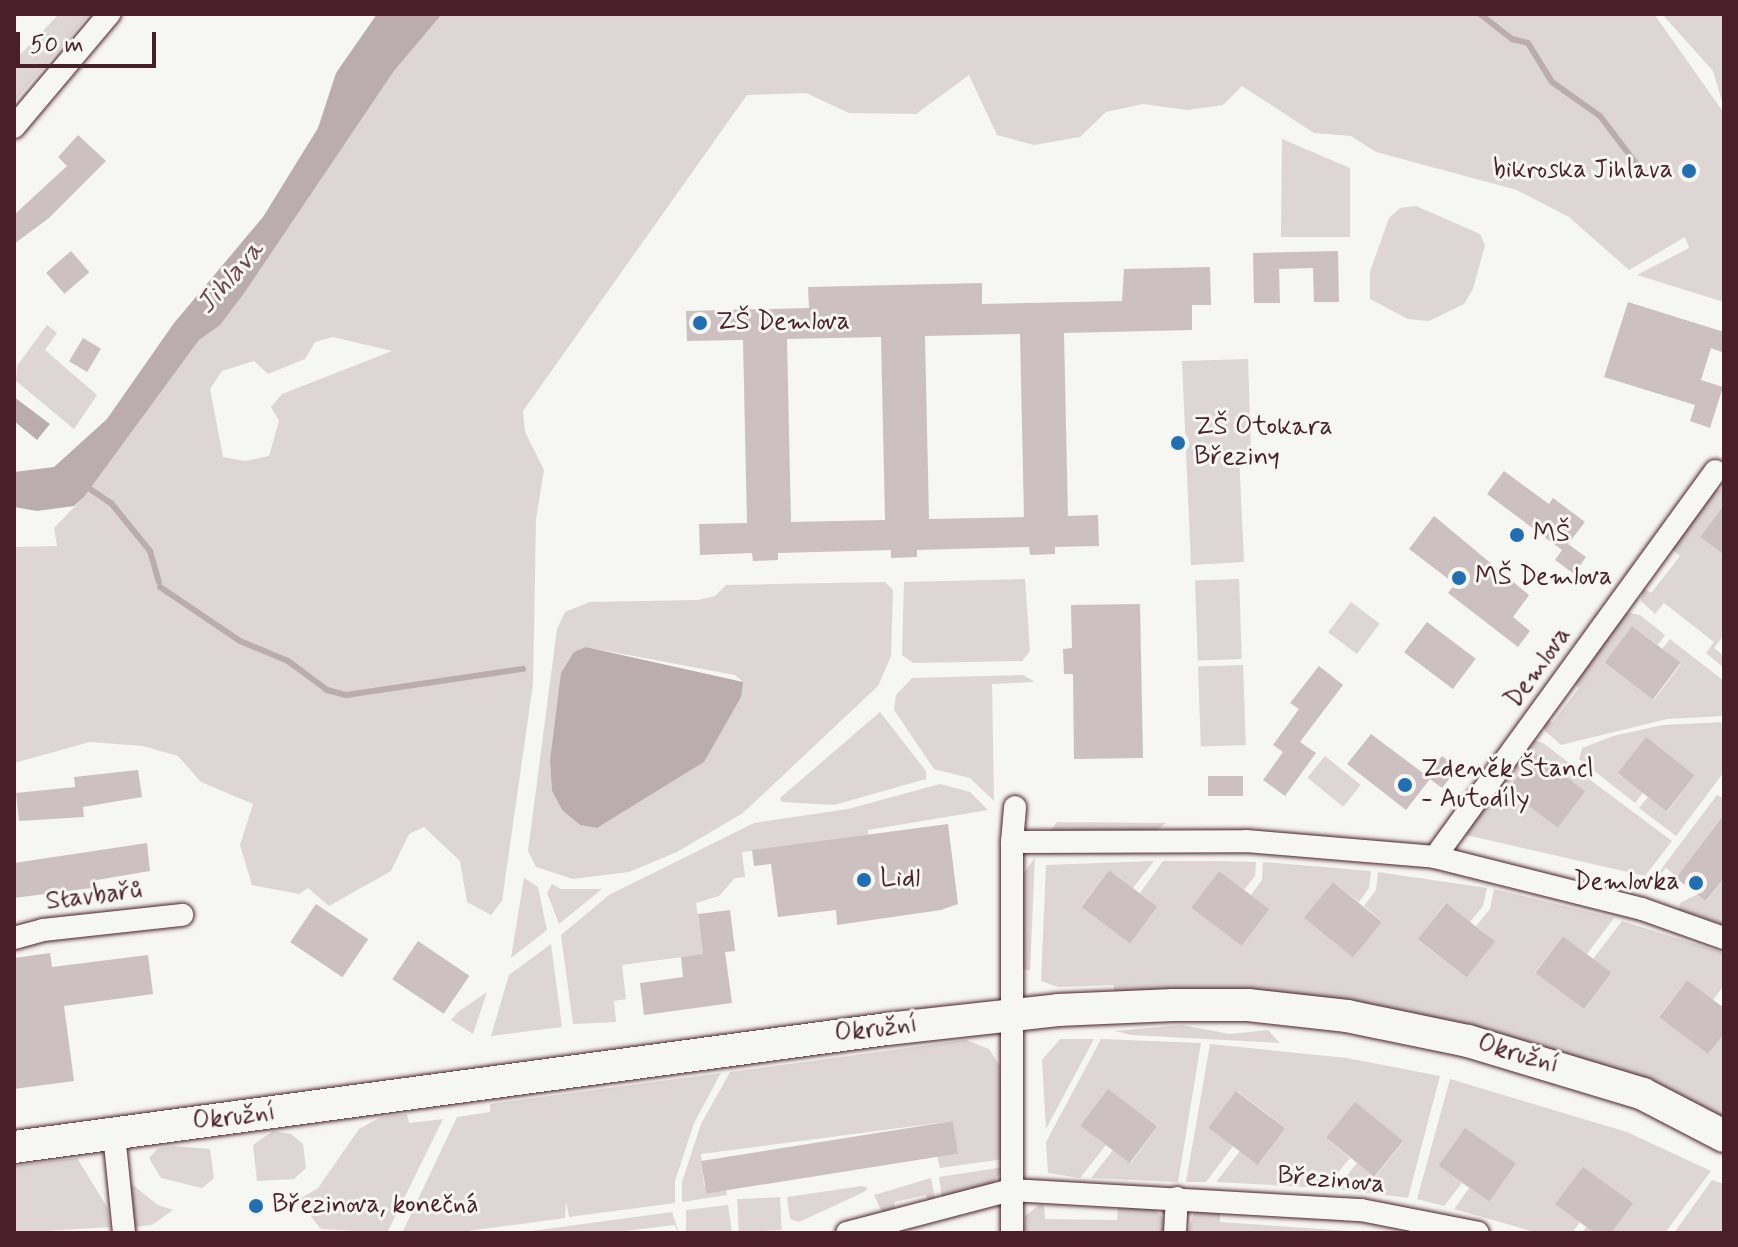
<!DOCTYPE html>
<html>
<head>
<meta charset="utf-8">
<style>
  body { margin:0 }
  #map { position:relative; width:1738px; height:1247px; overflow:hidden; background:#f6f6f2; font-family:Mynerve,sans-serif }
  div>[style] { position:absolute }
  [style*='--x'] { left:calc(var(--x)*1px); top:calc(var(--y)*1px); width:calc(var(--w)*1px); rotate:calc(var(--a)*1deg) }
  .green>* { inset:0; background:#ddd6d5; transform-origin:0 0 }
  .water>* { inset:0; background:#bbadae }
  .stream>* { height:6px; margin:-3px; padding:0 3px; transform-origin:3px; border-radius:3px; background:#bbadae }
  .building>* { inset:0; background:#ccc1c0; transform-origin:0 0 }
  .roads { filter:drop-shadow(0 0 2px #4a1f2b) drop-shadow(0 0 2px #4a1f2b) }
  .street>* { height:22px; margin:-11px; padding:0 11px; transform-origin:11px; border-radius:11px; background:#f6f6f2 }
  .secondary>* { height:32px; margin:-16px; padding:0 16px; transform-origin:16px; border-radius:16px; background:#f6f6f2 }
  .dots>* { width:22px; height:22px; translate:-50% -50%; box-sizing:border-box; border:4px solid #f6f6f2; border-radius:50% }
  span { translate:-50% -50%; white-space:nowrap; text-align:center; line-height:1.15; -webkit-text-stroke:6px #f6f6f2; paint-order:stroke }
  .poi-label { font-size:26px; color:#4a1f2b }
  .right { translate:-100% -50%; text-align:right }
  .left { translate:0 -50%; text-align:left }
  .street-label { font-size:26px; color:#4a1f2b }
  .water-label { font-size:28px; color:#6c4a52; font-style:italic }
  .frame { position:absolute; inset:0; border:16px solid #4a1f2b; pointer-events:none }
  .scale { position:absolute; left:16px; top:32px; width:140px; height:36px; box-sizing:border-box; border:4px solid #4a1f2b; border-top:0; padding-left:10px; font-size:24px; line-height:28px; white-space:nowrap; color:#4a1f2b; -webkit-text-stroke:6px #f6f6f2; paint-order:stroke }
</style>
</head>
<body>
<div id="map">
  <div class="green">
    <i style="clip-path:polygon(59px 14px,89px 14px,14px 102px,14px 61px)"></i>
    <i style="clip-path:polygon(evenodd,442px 14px,1654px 14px,1724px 113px,1724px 302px,1637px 275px,1689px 248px,1685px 237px,1629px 270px,1569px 217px,1517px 190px,1376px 152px,1351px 136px,1314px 133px,1242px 86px,1223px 105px,1187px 110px,1143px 104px,1106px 112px,1080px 137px,1034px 145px,997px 135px,969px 75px,916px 114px,849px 113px,806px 93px,747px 95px,523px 411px,525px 432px,544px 470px,536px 519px,533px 684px,502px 901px,491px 915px,467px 902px,460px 861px,424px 827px,409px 834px,391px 871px,329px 906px,308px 888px,299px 894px,252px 885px,240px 845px,253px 804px,201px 782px,178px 756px,143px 746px,90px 742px,14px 763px,14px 547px,57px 546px,54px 528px,84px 497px,199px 340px,245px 292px,394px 71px,442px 14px,333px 337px,392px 351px,282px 394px,271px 407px,279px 421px,269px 456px,245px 461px,223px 457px,210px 389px,222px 371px,254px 361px,268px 374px,305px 359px,315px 342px,333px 337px)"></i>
    <i style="clip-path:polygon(1662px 14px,1724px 14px,1724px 108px,1713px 71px)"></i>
    <i style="clip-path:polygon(1282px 139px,1350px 168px,1350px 237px,1281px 237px)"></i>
    <i style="clip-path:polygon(1416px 206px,1480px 234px,1485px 245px,1473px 289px,1464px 304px,1429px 321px,1408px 319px,1370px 299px,1370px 272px,1389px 218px,1400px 208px)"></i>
    <i style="clip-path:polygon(47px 325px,57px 333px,45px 350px,97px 395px,74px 429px,16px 381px,17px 366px)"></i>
    <i style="clip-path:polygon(1248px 359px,1251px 454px,1239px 455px,1244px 562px,1191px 565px,1182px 361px)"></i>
    <i style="clip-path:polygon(1724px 488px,1724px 505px,1700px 537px,1724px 555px,1724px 635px,1714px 648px,1724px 656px,1724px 668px,1706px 653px,1714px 642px,1664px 603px,1655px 614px,1641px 601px,1643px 588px,1651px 593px,1680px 556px,1669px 547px,1712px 492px)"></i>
    <i style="clip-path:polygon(1025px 579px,1030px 651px,1022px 661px,913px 663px,902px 655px,904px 582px)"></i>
    <i style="left:1239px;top:579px;width:80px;height:44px;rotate:88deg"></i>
    <i style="clip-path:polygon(evenodd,885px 582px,893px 590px,891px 656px,878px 686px,743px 813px,677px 852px,629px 872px,573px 879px,536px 867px,528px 851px,557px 629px,565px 612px,590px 602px,698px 600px,715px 596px,726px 585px,885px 582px,586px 647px,735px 675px,743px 682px,704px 762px,597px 828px,580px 825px,562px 810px,552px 791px,550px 761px,586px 647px)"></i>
    <i style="left:1351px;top:602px;width:36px;height:38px;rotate:37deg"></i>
    <i style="clip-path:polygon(1625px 612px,1640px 615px,1665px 635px,1658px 645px,1632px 626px,1604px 663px,1654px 700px,1681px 664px,1662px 649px,1670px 639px,1724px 681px,1724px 716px,1667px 719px,1561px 745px,1545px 731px,1541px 715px,1552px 723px,1579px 688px,1569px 679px)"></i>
    <i style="left:1243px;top:665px;width:80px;height:45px;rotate:88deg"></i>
    <i style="clip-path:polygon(1023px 675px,1035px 682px,992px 684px,994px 801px,970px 778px,934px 769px,894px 710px,896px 695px,912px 678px)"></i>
    <i style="clip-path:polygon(880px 712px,926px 771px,926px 779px,834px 805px,782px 802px,780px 798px)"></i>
    <i style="clip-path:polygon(1724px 722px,1724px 772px,1676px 836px,1639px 808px,1648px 797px,1667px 812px,1695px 775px,1646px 738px,1618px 774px,1643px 793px,1635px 803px,1579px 759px,1582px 748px,1613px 736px,1663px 725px)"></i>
    <i style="clip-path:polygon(1529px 739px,1543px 743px,1568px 762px,1560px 772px,1535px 753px,1507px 789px,1557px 827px,1585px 791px,1566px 776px,1573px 767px,1672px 841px,1645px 876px,1453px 832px)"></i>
    <i style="left:1325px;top:756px;width:46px;height:28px;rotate:39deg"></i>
    <i style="clip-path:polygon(940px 784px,970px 792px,988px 810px,868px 830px,868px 835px,742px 852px,745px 877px,735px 878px,719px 896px,696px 903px,706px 974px,697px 955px,622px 965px,626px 999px,614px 1001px,616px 1022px,573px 1024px,561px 935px,609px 895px,754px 823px,848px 809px)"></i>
    <i style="clip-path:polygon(1717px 795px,1724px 798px,1724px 826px,1677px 877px,1666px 868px,1644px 892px)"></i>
    <i style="clip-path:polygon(1057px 822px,1166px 823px,1152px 834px,1049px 833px)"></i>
    <i style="clip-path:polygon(1035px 858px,1030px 970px,1022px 970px,1022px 875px)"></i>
    <i style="clip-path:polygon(1154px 861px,1133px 888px,1109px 870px,1081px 906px,1130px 943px,1158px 907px,1140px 893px,1163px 861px,1216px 861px,1256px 862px,1255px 876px,1244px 890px,1219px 871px,1192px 908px,1241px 945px,1269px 909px,1251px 895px,1262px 880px,1263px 862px,1371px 871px,1369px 888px,1359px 902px,1333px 882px,1305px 918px,1353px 957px,1382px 921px,1364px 906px,1376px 890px,1378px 872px,1487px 888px,1483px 906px,1470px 922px,1445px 903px,1418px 940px,1466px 977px,1494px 941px,1476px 926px,1490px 909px,1494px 889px,1614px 918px,1587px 954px,1563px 936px,1535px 972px,1584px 1010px,1612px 973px,1593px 959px,1622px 921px,1724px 953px,1724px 985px,1713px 1000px,1687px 980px,1659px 1016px,1708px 1054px,1724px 1034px,1724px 1118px,1619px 1074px,1114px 992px,1114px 985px,1058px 987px,1041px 981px,1046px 865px)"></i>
    <i style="clip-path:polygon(524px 878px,538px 887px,547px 930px,511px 958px)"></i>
    <i style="clip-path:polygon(1724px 878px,1724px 925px,1679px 910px,1680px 903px,1698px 894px,1707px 901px)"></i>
    <i style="clip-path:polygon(552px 884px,561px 889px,602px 889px,559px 924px,547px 893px)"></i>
    <i style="clip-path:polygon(551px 944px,562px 1027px,491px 1036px,509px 975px)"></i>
    <i style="clip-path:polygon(487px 992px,473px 1034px,451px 1020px,458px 1012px)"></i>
    <i style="clip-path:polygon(1182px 1025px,1230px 1034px,1268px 1030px,1280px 1043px,1131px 1035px,1115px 1031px)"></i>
    <i style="clip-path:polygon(1060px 1039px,1094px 1039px,1046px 1129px,1042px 1060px)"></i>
    <i style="clip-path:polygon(1101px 1039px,1201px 1043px,1178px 1182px,1091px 1178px,1113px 1150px,1131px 1163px,1158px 1126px,1108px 1090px,1081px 1126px,1106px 1145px,1080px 1178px,1048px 1173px,1046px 1142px)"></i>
    <i style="clip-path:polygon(966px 1040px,989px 1049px,1000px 1066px,1004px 1159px,940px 1168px,937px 1156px,958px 1153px,953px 1121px,701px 1154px,704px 1186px,725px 1184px,727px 1195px,682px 1202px,682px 1182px,701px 1124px,730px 1072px)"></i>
    <i style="clip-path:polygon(1210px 1044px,1347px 1058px,1440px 1076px,1408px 1198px,1336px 1189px,1357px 1163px,1375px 1177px,1403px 1142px,1355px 1103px,1326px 1138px,1350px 1158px,1325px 1188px,1216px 1182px,1240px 1151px,1259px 1164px,1286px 1128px,1237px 1091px,1209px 1128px,1233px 1146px,1206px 1182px,1186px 1182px)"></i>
    <i style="clip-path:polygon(721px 1073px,694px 1123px,675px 1181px,675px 1203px,569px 1217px,566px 1201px,565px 1218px,453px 1233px,402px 1233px,457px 1117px,490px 1112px,490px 1104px)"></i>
    <i style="clip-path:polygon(1450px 1079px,1627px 1132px,1711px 1171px,1665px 1233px,1582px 1233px,1586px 1227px,1580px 1222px,1572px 1233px,1538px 1233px,1454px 1209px,1469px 1188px,1462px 1183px,1444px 1206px,1417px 1199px)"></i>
    <i style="clip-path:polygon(407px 1114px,409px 1123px,443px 1119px,387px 1233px,321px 1229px,298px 1200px,318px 1188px,359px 1129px,381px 1117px)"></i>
    <i style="clip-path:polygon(273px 1131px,291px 1134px,303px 1144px,306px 1168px,294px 1179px,257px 1181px,253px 1145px)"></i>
    <i style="clip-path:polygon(174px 1146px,210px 1149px,214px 1178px,202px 1188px,161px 1178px,149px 1158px,158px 1148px)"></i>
    <i style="clip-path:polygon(77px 1158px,107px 1207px,110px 1227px,14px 1233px,14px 1166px)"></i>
    <i style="clip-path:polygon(1004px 1167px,992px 1185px,942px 1197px,939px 1177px)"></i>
    <i style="clip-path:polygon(931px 1178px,935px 1199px,928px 1200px,926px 1195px,894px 1202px,895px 1208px,882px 1212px,874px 1195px)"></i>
    <i style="clip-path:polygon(1712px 1180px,1724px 1184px,1724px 1233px,1674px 1233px)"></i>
    <i style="clip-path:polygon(129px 1182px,158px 1205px,173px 1210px,152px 1225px,134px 1227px)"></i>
    <i style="clip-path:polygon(862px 1186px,868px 1188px,864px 1192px,799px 1222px,790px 1219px,787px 1197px)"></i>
    <i style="left:780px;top:1197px;width:33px;height:43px;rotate:87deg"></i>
    <i style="clip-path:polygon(728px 1205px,732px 1233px,686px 1233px,686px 1210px)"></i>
    <i style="clip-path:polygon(1039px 1205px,1044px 1205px,1045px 1219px,1117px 1220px,1118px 1207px,1152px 1208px,1167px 1221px,1170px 1233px,1023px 1233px,1025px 1216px)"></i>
    <i style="clip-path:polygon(1220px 1210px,1220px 1222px,1378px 1233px,1188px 1233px,1194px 1212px)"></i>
    <i style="clip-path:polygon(672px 1212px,679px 1233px,674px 1225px,609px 1233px,517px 1233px)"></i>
  </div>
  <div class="water">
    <i style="clip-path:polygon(377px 14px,442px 14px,394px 71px,245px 292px,220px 325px,199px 340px,84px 497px,74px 506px,37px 511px,14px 507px,14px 472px,54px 467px,107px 419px,174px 323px,263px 217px,318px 128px,336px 73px)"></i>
    <i style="clip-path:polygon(14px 397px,50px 424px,37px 440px,14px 421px)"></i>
    <i style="clip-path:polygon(586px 647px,743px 682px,741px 697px,704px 762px,597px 828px,580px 825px,562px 810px,552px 791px,550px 761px,561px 673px,574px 652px)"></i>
  </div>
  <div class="stream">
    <i style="--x:1480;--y:14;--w:41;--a:38"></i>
    <i style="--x:1512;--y:39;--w:16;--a:14"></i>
    <i style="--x:1528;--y:43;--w:46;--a:58.4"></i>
    <i style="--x:1552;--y:82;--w:59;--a:35.3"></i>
    <i style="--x:1600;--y:116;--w:68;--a:52.8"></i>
    <i style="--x:84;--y:485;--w:32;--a:34"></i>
    <i style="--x:111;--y:503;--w:62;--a:50.9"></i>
    <i style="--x:150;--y:551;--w:32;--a:74"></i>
    <i style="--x:160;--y:587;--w:97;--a:34"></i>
    <i style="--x:240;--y:641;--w:52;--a:22.6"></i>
    <i style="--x:288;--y:661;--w:49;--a:36.6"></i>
    <i style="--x:327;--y:690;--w:20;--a:15"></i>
    <i style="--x:346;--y:695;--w:179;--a:-8.4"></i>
  </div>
  <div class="building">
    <i style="clip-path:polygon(78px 135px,106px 161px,49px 218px,14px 244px,14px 215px,67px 166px,58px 157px)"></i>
    <i style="left:71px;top:251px;width:28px;height:33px;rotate:49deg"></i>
    <i style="clip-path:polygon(1338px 251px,1339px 302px,1314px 302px,1313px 268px,1279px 269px,1280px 303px,1254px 303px,1253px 253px)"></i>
    <i style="clip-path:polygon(evenodd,1210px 267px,1211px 305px,1192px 305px,1192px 330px,1064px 333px,1068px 516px,1098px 515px,1099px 546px,1055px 547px,1055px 554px,1030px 555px,1029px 547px,917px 550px,917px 557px,891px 558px,891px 550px,778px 553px,778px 560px,753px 561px,752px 553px,700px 555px,699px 524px,747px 523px,743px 340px,687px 341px,686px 311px,809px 308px,808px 287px,982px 283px,982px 304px,1122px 301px,1124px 269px,1210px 267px,1020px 334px,1024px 517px,929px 519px,925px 336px,1020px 334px,1210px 267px,881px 337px,885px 520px,791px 522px,787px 339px,881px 337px)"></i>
    <i style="clip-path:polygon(1628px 302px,1724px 332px,1724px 353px,1711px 348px,1701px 380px,1723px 387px,1710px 428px,1690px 421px,1695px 405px,1604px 377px)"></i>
    <i style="left:83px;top:338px;width:21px;height:27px;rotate:31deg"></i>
    <i style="clip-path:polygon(1504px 471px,1549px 504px,1553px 498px,1585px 522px,1568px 544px,1586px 557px,1574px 574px,1555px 560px,1562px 550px,1487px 494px)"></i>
    <i style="clip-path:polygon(1724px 505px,1724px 555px,1700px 537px)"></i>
    <i style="clip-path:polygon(1434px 516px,1529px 595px,1513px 617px,1530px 631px,1518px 647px,1448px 593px,1455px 584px,1409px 549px)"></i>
    <i style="clip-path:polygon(1140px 604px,1143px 758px,1074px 759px,1073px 674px,1064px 674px,1063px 649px,1072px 648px,1071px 605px)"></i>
    <i style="left:1427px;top:622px;width:61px;height:38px;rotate:37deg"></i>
    <i style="left:1632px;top:626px;width:61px;height:46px;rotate:37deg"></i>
    <i style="clip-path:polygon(1319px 666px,1343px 685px,1300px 742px,1316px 753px,1285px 796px,1263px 780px,1283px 752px,1273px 745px,1299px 709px,1290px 703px)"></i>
    <i style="clip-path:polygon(1371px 734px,1427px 776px,1442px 756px,1458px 768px,1442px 788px,1430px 779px,1406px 810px,1347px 764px)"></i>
    <i style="left:1646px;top:737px;width:62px;height:46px;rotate:38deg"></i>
    <i style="left:1535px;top:753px;width:63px;height:46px;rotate:37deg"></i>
    <i style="clip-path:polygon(138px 770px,142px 797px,83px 807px,84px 817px,19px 821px,16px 793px,75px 787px,74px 777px)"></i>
    <i style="left:1208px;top:776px;width:35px;height:20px"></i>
    <i style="clip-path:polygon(1724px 815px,1724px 878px,1706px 901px,1676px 878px)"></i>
    <i style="clip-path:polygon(948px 824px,958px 904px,941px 910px,837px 925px,836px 910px,778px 917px,771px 864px,754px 866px,752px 850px)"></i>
    <i style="clip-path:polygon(147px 843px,150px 871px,91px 881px,92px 888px,14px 898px,14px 863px)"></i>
    <i style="left:1109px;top:870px;width:61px;height:46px;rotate:37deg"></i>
    <i style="left:1219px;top:871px;width:63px;height:46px;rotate:37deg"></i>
    <i style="left:1333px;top:882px;width:63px;height:46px;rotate:39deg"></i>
    <i style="left:1446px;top:903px;width:62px;height:46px;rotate:38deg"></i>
    <i style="left:316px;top:904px;width:63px;height:46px;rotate:34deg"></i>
    <i style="clip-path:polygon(730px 910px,735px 951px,725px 952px,732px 1003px,644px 1015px,640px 983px,683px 977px,681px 957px,703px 954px,698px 914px)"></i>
    <i style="left:1563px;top:936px;width:61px;height:46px;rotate:37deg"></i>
    <i style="left:418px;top:941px;width:62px;height:46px;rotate:34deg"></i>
    <i style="clip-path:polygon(50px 953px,52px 967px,148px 955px,153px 994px,64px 1006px,74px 1081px,14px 1089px,14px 958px)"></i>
    <i style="clip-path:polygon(1687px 980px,1724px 1008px,1724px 1034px,1708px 1054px,1659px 1017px)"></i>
    <i style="left:1108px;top:1089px;width:62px;height:46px;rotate:37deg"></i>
    <i style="left:1236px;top:1091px;width:62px;height:46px;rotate:37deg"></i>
    <i style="left:1355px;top:1102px;width:62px;height:46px;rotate:39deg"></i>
    <i style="left:953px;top:1121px;width:33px;height:255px;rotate:81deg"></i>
    <i style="left:1465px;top:1128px;width:62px;height:46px;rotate:35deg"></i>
    <i style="clip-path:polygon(1583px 1167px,1633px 1203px,1611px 1233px,1595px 1233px,1555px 1204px)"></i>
  </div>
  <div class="roads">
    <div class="street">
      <i style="--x:14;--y:127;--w:148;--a:-49.9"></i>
      <i style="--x:1012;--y:842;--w:35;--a:-85"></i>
      <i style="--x:1435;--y:857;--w:477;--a:-54"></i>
      <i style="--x:14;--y:938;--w:30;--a:-15"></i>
      <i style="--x:43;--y:930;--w:140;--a:-6.2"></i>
      <i style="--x:114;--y:1134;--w:100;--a:84.2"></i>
      <i style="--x:847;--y:1233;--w:170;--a:-14.7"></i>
      <i style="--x:1011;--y:1190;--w:351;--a:3.3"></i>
      <i style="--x:1361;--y:1210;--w:119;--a:11.1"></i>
      <i style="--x:1012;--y:1233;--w:391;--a:-90"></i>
      <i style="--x:1012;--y:842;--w:234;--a:-0.2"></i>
      <i style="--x:1246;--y:841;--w:190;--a:4.8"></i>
      <i style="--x:1435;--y:857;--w:213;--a:14.1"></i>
      <i style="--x:1642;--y:909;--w:87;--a:19.5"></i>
      <i style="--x:1175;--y:1233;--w:35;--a:-87"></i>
    </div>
    <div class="secondary">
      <i style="--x:14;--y:1147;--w:881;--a:-7.7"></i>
      <i style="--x:887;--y:1029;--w:172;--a:-6.3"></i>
      <i style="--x:1058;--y:1010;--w:115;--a:-2.5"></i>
      <i style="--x:1173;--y:1005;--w:75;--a:0"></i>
      <i style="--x:1248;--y:1005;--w:100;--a:6.3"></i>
      <i style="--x:1347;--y:1016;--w:124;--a:11.7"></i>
      <i style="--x:1468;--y:1041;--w:183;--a:16.8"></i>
      <i style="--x:1643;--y:1094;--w:91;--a:27.4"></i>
    </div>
  </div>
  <div class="dots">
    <i style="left:1689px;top:171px;background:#1f6fb2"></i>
    <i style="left:700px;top:323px;background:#1f6fb2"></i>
    <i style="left:1178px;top:443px;background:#1f6fb2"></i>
    <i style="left:1517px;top:535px;background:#1f6fb2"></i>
    <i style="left:1459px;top:578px;background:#1f6fb2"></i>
    <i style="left:1405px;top:785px;background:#1f6fb2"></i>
    <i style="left:864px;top:880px;background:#1f6fb2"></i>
    <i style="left:1696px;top:883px;background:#1f6fb2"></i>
    <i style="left:256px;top:1206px;background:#1f6fb2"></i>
  </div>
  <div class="poi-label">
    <span class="right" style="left:1673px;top:171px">bikroska Jihlava</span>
    <span class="left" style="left:716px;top:323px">ZŠ Demlova</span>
    <span class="left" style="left:1194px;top:443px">ZŠ Otokara<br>Březiny</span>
    <span class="left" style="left:1533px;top:535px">MŠ</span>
    <span class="left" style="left:1475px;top:578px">MŠ Demlova</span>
    <span class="left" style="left:1421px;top:785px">Zdeněk Štancl<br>- Autodíly</span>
    <span class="left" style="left:880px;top:880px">Lidl</span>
    <span class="right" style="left:1680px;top:883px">Demlovka</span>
    <span class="left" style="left:272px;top:1206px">Březinova, konečná</span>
  </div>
  <div class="street-label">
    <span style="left:1539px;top:668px;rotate:-54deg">Demlova</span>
    <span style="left:94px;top:897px;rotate:-7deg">Stavbařů</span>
    <span style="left:876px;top:1030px;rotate:-7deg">Okružní</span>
    <span style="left:1518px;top:1055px;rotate:16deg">Okružní</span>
    <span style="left:234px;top:1118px;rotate:-7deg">Okružní</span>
    <span style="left:1331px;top:1181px;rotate:5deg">Březinova</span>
  </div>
  <div class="water-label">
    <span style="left:231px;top:278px;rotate:-49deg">Jihlava</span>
  </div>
  <div class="frame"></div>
  <div class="scale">50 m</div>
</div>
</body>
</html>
